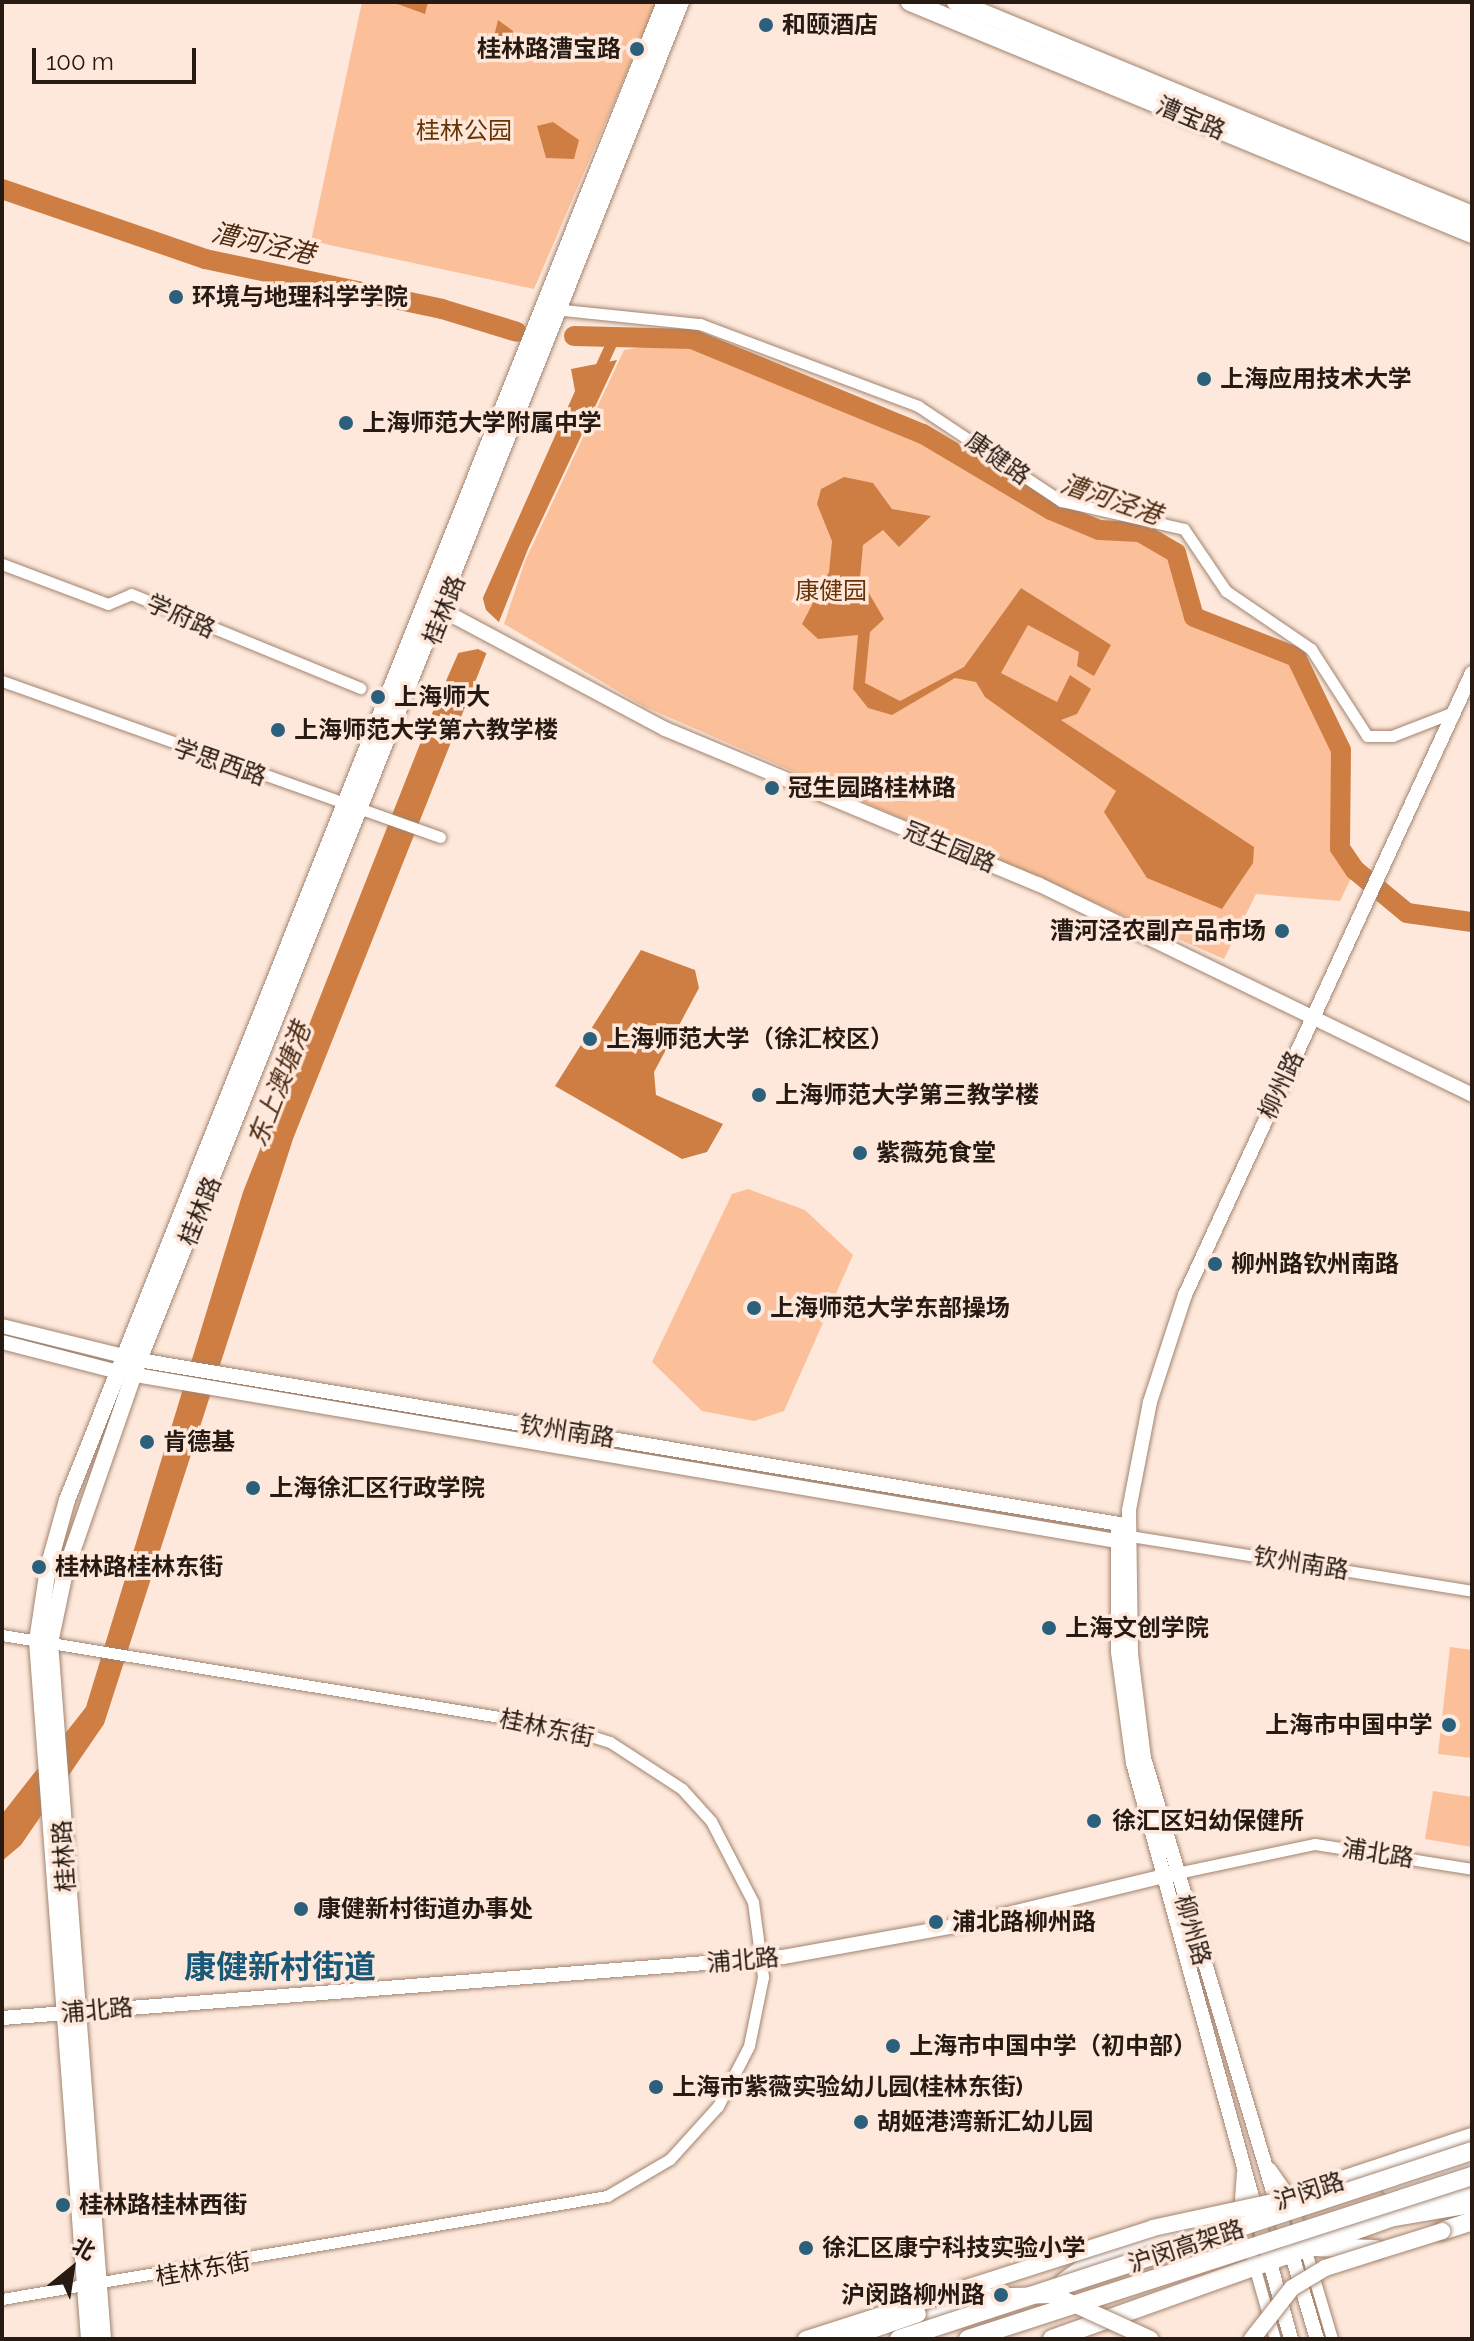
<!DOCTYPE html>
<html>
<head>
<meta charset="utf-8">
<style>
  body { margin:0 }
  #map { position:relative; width:1474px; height:2341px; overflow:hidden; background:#fde8db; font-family:Raleway,"Noto Sans SC",sans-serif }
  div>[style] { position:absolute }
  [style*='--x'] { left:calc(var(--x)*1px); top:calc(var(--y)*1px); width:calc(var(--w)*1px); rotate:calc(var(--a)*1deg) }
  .green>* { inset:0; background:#fbc09a }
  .water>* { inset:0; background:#ce7e43 }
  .pier>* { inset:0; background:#fde8db }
  .canal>* { height:11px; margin:-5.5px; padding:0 5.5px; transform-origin:5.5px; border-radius:5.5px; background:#ce7e43 }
  .river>* { height:20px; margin:-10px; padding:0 10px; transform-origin:10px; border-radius:10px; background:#ce7e43 }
  .roads { filter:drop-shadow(0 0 2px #a2836e) drop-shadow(0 0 2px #a2836e) }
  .minor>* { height:11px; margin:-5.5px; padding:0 5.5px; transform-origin:5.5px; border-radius:5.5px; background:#fff }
  .tertiary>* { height:14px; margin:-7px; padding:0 7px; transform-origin:7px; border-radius:7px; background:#fff }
  .secondary>* { height:16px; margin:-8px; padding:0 8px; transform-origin:8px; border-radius:8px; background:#fff }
  .primary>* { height:18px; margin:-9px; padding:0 9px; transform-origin:9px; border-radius:9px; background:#fff }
  .trunk>* { height:18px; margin:-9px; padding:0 9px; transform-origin:9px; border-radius:9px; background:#fff }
  .bridges { filter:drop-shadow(0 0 2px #a2836e) drop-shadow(0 0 2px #a2836e) }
  .secondary-bridge>* { height:16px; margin:-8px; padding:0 8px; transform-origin:8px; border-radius:8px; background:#fff }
  .trunk-bridge>* { height:18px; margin:-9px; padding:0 9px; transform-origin:9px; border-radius:9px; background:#fff }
  .dots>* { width:22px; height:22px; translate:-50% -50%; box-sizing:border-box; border:4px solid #fde8db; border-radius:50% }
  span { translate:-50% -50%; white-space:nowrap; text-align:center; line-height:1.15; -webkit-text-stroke:7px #fde8db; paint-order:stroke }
  .poi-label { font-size:24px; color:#261a12; font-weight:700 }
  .left { translate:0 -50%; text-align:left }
  .right { translate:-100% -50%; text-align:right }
  .street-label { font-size:24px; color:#261a12 }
  .park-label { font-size:24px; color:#683405 }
  .water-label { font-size:26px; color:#4d2b13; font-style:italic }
  .district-label { font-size:32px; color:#195877; font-weight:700 }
  .frame { position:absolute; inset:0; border:4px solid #261a12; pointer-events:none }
  .north { position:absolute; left:32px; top:2229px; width:80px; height:80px; -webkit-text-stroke:6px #fde8db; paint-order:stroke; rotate:30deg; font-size:22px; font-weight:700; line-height:32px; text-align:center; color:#261a12 }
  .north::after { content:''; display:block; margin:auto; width:28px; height:36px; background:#261a12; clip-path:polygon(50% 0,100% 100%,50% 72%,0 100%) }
  .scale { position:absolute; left:32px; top:48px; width:164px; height:36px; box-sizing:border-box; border:4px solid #261a12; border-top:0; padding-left:10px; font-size:24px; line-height:28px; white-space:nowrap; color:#261a12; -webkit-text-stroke:6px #fde8db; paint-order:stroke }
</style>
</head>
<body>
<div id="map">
  <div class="green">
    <i style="clip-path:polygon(362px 2px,657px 2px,534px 289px,311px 241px)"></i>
    <i style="clip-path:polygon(692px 339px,923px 434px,1051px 510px,1099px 530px,1140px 532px,1176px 553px,1194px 617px,1296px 657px,1341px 750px,1340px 847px,1355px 870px,1340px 901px,1256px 894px,1224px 959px,643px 706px,504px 624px,525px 561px,624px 350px)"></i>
    <i style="clip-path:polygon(748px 1189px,805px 1210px,853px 1255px,784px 1411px,754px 1421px,702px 1411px,652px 1362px,732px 1194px)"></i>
    <i style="clip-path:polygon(1450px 1647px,1472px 1650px,1472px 1758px,1438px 1754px)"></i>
    <i style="clip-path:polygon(1433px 1791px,1472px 1797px,1472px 1847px,1425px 1839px)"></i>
  </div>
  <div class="water">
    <i style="clip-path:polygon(392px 2px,428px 2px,425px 14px)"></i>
    <i style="clip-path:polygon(498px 20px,513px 31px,506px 62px,489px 57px)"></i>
    <i style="clip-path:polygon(553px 122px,579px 140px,574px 159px,546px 158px,537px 126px)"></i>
    <i style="clip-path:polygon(617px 360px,528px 549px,293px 1139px,104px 1724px,21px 1845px,2px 1861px,2px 1814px,86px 1707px,243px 1192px,437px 701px,575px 391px,571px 369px)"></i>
    <i style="clip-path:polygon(844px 477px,873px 483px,892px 509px,931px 516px,899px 547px,883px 530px,863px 545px,860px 578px,884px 619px,870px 632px,865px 683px,900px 701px,964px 667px,1021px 588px,1111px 645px,1094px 676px,1077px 666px,1079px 652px,1028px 625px,1001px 673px,1057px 702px,1070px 675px,1091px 689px,1077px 714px,1061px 720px,1254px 847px,1253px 863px,1222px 909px,1147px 878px,1104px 812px,1116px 791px,985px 697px,976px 682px,955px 678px,892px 715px,868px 708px,853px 689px,858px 635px,818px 639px,802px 624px,829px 572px,832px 541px,817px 504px,821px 489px)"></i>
    <i style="clip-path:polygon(641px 950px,695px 970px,699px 988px,654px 1072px,656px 1095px,723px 1124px,707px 1152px,682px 1159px,555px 1086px)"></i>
  </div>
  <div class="pier">
    <i style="clip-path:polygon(480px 588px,486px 610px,503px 626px,490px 655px,478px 649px,453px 654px)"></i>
  </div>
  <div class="canal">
    <i style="--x:596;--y:376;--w:41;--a:-65.3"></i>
  </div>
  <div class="river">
    <i style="--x:2;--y:189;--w:215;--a:19"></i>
    <i style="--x:205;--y:259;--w:242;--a:11.9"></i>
    <i style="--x:442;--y:309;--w:78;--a:17"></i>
    <i style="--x:574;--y:336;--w:118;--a:1.5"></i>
    <i style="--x:692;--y:339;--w:250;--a:22.4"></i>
    <i style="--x:923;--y:434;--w:149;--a:30.7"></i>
    <i style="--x:1051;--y:510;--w:52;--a:22.6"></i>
    <i style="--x:1099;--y:530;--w:41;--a:2.8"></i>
    <i style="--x:1140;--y:532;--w:42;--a:30.3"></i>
    <i style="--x:1176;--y:553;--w:66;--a:74.3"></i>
    <i style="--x:1194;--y:617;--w:110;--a:21.4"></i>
    <i style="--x:1296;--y:657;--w:103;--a:64.2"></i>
    <i style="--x:1341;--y:750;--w:98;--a:90.6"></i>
    <i style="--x:1340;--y:848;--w:27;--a:56"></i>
    <i style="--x:1355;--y:870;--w:67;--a:39.6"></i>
    <i style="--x:1407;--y:913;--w:66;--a:7.9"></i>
  </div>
  <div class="roads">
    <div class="minor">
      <i style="--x:554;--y:309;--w:147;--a:5.9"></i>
      <i style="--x:700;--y:324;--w:233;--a:20.6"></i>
      <i style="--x:918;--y:406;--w:172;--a:33.6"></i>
      <i style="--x:1061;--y:501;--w:126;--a:12.8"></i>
      <i style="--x:1184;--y:529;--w:75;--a:55.9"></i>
      <i style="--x:1226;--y:591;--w:103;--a:34.3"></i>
      <i style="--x:1311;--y:649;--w:103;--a:57.2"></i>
      <i style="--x:1367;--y:736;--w:25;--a:0"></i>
      <i style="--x:1392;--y:736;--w:66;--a:-21.2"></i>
      <i style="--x:2;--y:564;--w:113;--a:20.7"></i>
      <i style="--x:108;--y:604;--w:25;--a:-23"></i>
      <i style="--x:131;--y:594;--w:248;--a:22.3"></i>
      <i style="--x:2;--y:681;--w:465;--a:19.6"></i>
      <i style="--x:1130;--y:1536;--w:346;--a:9.1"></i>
      <i style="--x:2;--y:1635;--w:572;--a:9.36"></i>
      <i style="--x:566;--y:1728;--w:46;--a:17.7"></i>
      <i style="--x:610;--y:1742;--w:86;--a:33.1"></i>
      <i style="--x:682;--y:1789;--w:43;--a:47.8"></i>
      <i style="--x:711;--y:1821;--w:91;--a:62.6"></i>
      <i style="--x:753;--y:1902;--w:76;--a:82.4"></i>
      <i style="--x:763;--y:1977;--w:70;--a:101.5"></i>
      <i style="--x:749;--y:2046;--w:68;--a:117.3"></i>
      <i style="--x:718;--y:2106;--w:72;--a:132.2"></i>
      <i style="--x:670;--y:2159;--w:73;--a:149.6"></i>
      <i style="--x:607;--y:2196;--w:614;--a:170.34"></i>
      <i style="--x:1177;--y:1873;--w:141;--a:-11.9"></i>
      <i style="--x:1315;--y:1844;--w:159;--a:9"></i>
      <i style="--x:1270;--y:2168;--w:35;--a:55"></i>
      <i style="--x:1290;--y:2197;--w:148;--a:73.5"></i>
      <i style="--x:1242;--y:2172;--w:41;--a:94.2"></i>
      <i style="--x:1239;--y:2213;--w:131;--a:74.1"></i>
    </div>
    <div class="tertiary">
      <i style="--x:431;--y:604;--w:265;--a:28.1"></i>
      <i style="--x:665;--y:729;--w:404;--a:22.6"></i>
      <i style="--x:1038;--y:884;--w:483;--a:25.9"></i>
      <i style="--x:2;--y:1326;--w:141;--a:13.9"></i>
      <i style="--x:139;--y:1360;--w:994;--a:9.5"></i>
      <i style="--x:1119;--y:1524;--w:16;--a:47"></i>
      <i style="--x:2;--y:1342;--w:120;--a:14.5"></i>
      <i style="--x:118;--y:1372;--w:1012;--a:9.61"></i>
      <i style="--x:1116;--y:1541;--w:15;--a:-20"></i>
      <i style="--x:1118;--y:1531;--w:121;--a:90"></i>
      <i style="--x:1118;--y:1652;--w:112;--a:82.3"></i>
      <i style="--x:1133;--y:1763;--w:597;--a:74.66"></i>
      <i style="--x:2;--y:2018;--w:783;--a:-4.47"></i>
      <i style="--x:783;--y:1957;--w:187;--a:-10.2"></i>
      <i style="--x:967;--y:1924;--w:216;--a:-13.7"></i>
      <i style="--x:1317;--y:2339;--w:606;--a:-106.58"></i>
      <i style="--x:1144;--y:1758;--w:106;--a:-97.1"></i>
      <i style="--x:1131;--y:1653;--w:143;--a:-90.8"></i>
      <i style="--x:1129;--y:1510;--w:110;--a:-79"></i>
      <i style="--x:1150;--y:1402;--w:113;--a:-71.9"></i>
      <i style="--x:1185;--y:1295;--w:685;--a:-65.23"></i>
    </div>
    <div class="secondary">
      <i style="--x:89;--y:2339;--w:700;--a:-94.26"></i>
      <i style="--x:37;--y:1641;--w:74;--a:-81.4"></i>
      <i style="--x:48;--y:1568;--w:71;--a:-74.4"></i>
      <i style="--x:67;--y:1500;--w:1613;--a:-68.24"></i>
      <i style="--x:103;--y:2339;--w:698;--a:-94.35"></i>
      <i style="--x:50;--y:1643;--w:73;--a:-78.1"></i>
      <i style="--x:65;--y:1572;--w:225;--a:-70.8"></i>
      <i style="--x:139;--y:1360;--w:1462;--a:-68.24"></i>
    </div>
    <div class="primary">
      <i style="--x:910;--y:2;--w:608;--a:22.43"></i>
      <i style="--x:956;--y:2;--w:558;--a:22.43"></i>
      <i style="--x:1391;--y:2187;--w:85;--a:-17.8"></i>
      <i style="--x:1318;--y:2188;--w:162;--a:-18.3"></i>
      <i style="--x:1311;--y:2247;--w:65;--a:1.8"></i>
      <i style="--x:1064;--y:2282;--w:36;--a:-36"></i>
      <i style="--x:1093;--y:2261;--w:139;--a:-18"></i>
      <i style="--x:904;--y:2317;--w:64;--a:-6.2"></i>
      <i style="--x:878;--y:2339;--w:37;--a:-17"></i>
      <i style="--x:1052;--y:2339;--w:446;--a:-19.7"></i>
    </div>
    <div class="trunk">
      <i style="--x:1402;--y:2160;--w:49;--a:-9.5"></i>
      <i style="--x:1382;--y:2219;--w:91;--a:-9.5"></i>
      <i style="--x:1442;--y:2231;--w:32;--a:-18"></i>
    </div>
  </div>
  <div class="bridges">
    <div class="secondary-bridge">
      <i style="--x:971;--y:2297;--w:83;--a:-1.4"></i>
      <i style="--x:1054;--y:2295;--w:106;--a:24.6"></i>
      <i style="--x:806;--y:2339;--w:364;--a:-17.7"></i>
      <i style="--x:1153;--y:2228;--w:189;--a:-12.2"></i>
      <i style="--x:846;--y:2339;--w:76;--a:-19.1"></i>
      <i style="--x:1252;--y:2339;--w:65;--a:-51.9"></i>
      <i style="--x:1292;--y:2288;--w:39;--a:-31"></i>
      <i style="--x:1325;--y:2268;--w:123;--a:-17.5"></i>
    </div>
    <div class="trunk-bridge">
      <i style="--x:899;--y:2339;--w:603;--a:-18.16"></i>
      <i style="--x:968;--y:2339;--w:530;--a:-17.92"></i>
    </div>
  </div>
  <div class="dots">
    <i style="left:766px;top:25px;background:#2b607c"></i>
    <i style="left:637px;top:49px;background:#2b607c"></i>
    <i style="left:176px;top:297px;background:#2b607c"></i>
    <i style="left:1204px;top:379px;background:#2b607c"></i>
    <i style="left:346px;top:423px;background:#2b607c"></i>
    <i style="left:378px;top:697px;background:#2b607c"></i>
    <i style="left:278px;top:730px;background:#2b607c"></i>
    <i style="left:772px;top:788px;background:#2b607c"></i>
    <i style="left:1282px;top:931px;background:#2b607c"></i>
    <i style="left:590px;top:1039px;background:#2b607c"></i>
    <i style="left:759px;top:1095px;background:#2b607c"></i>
    <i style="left:860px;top:1153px;background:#2b607c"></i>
    <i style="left:1215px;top:1264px;background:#2b607c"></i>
    <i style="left:754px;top:1308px;background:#2b607c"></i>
    <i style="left:147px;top:1442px;background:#2b607c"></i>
    <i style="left:253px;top:1488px;background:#2b607c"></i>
    <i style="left:39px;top:1567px;background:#2b607c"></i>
    <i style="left:1049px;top:1628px;background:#2b607c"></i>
    <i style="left:1449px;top:1725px;background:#2b607c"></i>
    <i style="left:1094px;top:1821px;background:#2b607c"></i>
    <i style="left:301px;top:1909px;background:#2b607c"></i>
    <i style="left:936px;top:1922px;background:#2b607c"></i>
    <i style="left:893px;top:2046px;background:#2b607c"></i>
    <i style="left:656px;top:2087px;background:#2b607c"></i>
    <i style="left:861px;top:2122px;background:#2b607c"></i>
    <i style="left:63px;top:2205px;background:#2b607c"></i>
    <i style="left:806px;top:2248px;background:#2b607c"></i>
    <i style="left:1001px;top:2295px;background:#2b607c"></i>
  </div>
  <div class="poi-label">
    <span class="left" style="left:782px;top:25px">和颐酒店</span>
    <span class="right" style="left:621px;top:49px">桂林路漕宝路</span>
    <span class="left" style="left:192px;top:297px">环境与地理科学学院</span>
    <span class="left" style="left:1220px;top:379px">上海应用技术大学</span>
    <span class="left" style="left:362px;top:423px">上海师范大学附属中学</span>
    <span class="left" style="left:394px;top:697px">上海师大</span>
    <span class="left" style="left:294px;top:730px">上海师范大学第六教学楼</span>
    <span class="left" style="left:788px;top:788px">冠生园路桂林路</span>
    <span class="right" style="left:1266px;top:931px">漕河泾农副产品市场</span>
    <span class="left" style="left:606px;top:1039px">上海师范大学（徐汇校区）</span>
    <span class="left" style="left:775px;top:1095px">上海师范大学第三教学楼</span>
    <span class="left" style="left:876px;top:1153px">紫薇苑食堂</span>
    <span class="left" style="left:1231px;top:1264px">柳州路钦州南路</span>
    <span class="left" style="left:770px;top:1308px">上海师范大学东部操场</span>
    <span class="left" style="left:163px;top:1442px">肯德基</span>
    <span class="left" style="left:269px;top:1488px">上海徐汇区行政学院</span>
    <span class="left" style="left:55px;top:1567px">桂林路桂林东街</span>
    <span class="left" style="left:1065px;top:1628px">上海文创学院</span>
    <span class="right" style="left:1433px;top:1725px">上海市中国中学</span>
    <span class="left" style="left:1112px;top:1821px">徐汇区妇幼保健所</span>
    <span class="left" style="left:317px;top:1909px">康健新村街道办事处</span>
    <span class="left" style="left:952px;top:1922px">浦北路柳州路</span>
    <span class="left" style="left:909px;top:2046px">上海市中国中学（初中部）</span>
    <span class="left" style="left:672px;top:2087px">上海市紫薇实验幼儿园(桂林东街)</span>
    <span class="left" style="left:877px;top:2122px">胡姬港湾新汇幼儿园</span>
    <span class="left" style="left:79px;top:2205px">桂林路桂林西街</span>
    <span class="left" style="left:822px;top:2248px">徐汇区康宁科技实验小学</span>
    <span class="right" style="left:985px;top:2295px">沪闵路柳州路</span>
  </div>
  <div class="street-label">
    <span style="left:1191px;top:118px;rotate:23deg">漕宝路</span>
    <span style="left:998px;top:458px;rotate:35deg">康健路</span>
    <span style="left:444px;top:610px;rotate:-68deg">桂林路</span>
    <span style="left:181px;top:616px;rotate:24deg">学府路</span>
    <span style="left:220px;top:762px;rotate:19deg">学思西路</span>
    <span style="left:950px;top:847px;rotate:22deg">冠生园路</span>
    <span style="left:1281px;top:1085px;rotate:-65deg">柳州路</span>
    <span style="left:200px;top:1211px;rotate:-68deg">桂林路</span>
    <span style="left:567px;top:1431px;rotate:9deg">钦州南路</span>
    <span style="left:1301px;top:1563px;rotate:9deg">钦州南路</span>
    <span style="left:547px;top:1728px;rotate:12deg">桂林东街</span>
    <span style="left:1378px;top:1853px;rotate:9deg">浦北路</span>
    <span style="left:64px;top:1856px;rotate:-94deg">桂林路</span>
    <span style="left:1193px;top:1930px;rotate:74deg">柳州路</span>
    <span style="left:743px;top:1960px;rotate:-5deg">浦北路</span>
    <span style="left:97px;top:2010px;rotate:-5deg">浦北路</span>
    <span style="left:1309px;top:2191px;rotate:-18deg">沪闵路</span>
    <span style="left:1186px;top:2246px;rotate:-18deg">沪闵高架路</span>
    <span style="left:203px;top:2269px;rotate:-10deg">桂林东街</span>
  </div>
  <div class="park-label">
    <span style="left:464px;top:131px">桂林公园</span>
    <span style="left:831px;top:591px">康健园</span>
  </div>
  <div class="water-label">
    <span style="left:263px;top:244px;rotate:13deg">漕河泾港</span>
    <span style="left:1111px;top:500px;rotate:19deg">漕河泾港</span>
    <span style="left:280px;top:1085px;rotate:-69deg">东上澳塘港</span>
  </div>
  <div class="district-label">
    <span style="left:280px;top:1967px">康健新村街道</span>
  </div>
  <div class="frame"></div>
  <div class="north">北</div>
  <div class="scale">100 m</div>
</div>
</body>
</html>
